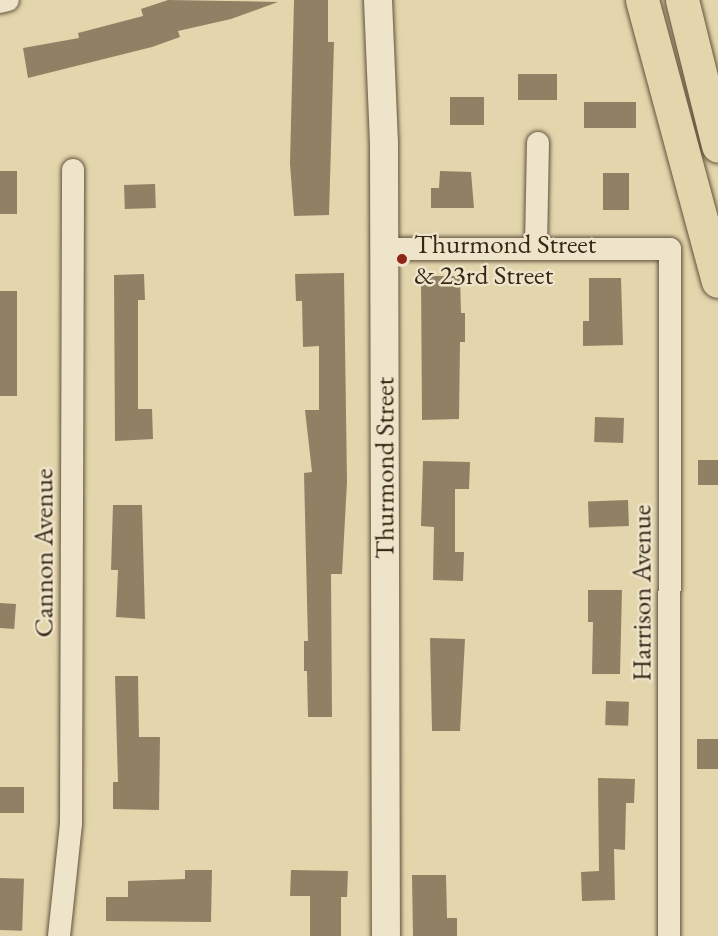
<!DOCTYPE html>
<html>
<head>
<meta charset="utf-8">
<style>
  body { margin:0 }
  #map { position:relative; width:718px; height:936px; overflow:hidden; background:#e3d5ac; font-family:"EB Garamond",serif }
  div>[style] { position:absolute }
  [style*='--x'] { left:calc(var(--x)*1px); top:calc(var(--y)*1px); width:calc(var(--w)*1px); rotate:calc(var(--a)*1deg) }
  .building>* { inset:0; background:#908164; transform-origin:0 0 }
  .roads { filter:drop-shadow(0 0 2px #61523c) drop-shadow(0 0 2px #61523c) }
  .minor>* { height:22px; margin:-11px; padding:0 11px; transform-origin:11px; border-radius:11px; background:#ede4c9 }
  .tertiary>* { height:28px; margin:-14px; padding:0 14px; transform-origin:14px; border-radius:14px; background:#ede4c9 }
  .primary>* { height:33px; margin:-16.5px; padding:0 16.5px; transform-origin:16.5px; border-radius:16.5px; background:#e3d5ac }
  .dots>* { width:16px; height:16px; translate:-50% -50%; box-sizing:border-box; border:3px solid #ede4c9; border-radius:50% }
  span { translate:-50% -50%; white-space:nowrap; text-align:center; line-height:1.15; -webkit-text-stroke:5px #ede4c9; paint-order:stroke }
  .poi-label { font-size:27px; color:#362717 }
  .left { translate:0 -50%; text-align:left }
  .street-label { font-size:27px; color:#362717 }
</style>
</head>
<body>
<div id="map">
  <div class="building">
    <i style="clip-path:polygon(168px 0,278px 2px,231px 19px,178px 31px,180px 37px,152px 47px,28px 78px,23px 48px,79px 38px,78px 33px,143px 16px,141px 9px)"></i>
    <i style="clip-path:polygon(294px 0,328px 0,328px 42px,334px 42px,329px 215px,294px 216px,290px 164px)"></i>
    <i style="left:518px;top:74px;width:39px;height:26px"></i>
    <i style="left:484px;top:97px;width:28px;height:34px;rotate:90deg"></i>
    <i style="left:636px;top:102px;width:26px;height:52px;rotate:90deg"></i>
    <i style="left:0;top:171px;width:17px;height:43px"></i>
    <i style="clip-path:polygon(440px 171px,471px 172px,474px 208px,431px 208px,431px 188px,439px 188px)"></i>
    <i style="left:603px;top:173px;width:26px;height:37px"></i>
    <i style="left:155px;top:184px;width:24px;height:31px;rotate:88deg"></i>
    <i style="clip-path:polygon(344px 273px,347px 482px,342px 574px,331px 574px,332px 717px,308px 717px,307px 671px,304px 671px,304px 641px,308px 641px,304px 473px,312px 472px,305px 410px,319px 410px,319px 346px,303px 347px,302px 301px,296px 301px,295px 274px)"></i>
    <i style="clip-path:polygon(144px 274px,145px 300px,138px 300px,138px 409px,152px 409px,153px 439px,115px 441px,114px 275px)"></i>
    <i style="clip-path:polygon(421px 276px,460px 276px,461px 313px,465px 313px,465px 342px,460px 342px,459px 419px,422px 420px)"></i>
    <i style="clip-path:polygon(589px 278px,621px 278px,623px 345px,583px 346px,583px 321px,589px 321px)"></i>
    <i style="left:0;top:291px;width:17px;height:105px"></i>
    <i style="left:595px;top:417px;width:29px;height:25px;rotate:2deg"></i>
    <i style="left:718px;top:460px;width:25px;height:20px;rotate:90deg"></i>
    <i style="clip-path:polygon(423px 461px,470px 462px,469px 489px,455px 489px,455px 552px,464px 552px,463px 581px,433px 580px,434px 527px,421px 526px)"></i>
    <i style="left:628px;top:500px;width:26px;height:40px;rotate:88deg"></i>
    <i style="clip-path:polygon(113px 505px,142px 505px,145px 619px,116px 617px,118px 570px,111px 570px)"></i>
    <i style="clip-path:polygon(588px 590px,622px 590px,620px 674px,592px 674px,593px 622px,588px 622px)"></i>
    <i style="left:0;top:603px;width:16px;height:25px;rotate:4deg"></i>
    <i style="clip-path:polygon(430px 638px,465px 639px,460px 731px,432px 731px)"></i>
    <i style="clip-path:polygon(115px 676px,138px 676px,139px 737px,160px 737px,159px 810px,113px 809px,113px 782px,118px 782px)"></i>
    <i style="left:606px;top:701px;width:23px;height:24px;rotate:2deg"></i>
    <i style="left:718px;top:739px;width:30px;height:21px;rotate:90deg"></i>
    <i style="clip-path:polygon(598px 778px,635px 779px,634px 803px,626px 803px,625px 850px,614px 849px,615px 900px,582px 901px,581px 872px,599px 871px)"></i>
    <i style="left:0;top:787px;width:24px;height:26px"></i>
    <i style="clip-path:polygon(185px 870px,212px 870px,211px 922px,106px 921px,106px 897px,128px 897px,128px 881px,185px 879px)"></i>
    <i style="clip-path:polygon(291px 870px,348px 871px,347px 897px,341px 897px,341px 936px,310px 936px,310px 896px,290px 896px)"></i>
    <i style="clip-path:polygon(412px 875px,446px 875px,447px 918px,457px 918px,457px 936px,413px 936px)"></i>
    <i style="left:0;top:878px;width:24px;height:52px;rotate:2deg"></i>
  </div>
  <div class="roads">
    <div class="minor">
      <i style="--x:0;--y:2;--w:8;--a:-14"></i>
      <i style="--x:536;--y:246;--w:103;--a:-88.9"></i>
      <i style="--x:385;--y:249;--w:285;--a:0"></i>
      <i style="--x:670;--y:249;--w:687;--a:90.08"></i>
      <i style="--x:59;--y:936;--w:114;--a:-83.9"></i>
      <i style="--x:71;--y:823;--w:653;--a:-89.82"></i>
    </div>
    <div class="tertiary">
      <i style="--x:378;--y:0;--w:142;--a:87.6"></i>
      <i style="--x:384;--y:142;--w:794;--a:89.86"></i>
    </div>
    <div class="primary">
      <i style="--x:642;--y:0;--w:291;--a:74.9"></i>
      <i style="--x:682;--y:0;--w:150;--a:76.1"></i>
    </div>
  </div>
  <div class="dots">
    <i style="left:402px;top:259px;background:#8f2418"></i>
  </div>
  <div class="poi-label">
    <span class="left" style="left:414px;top:259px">Thurmond Street<br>&amp; 23rd Street</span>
  </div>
  <div class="street-label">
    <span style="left:384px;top:468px;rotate:-90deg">Thurmond Street</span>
    <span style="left:43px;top:553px;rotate:-90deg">Cannon Avenue</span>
    <span style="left:641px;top:593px;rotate:-90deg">Harrison Avenue</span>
  </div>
</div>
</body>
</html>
